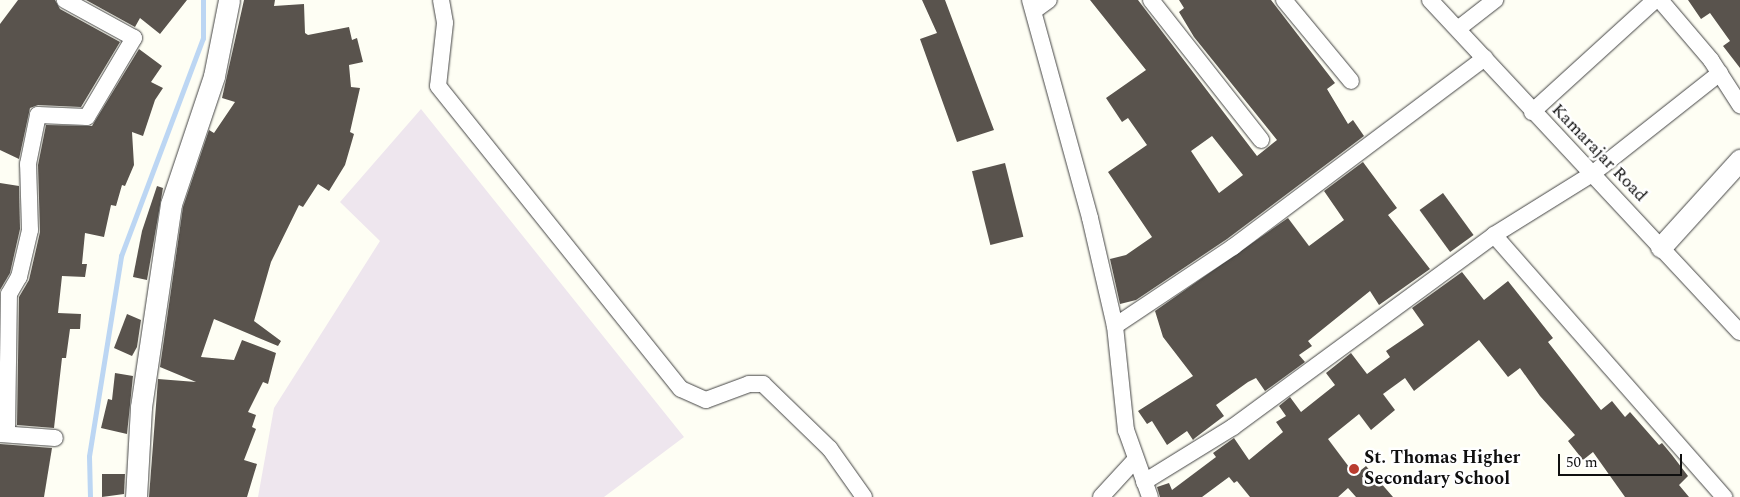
<!DOCTYPE html>
<html>
<head>
<meta charset="utf-8">
<style>
  body { margin:0 }
  #map { position:relative; width:1740px; height:497px; overflow:hidden; background:#fefef4; font-family:Spectral,serif }
  div>[style] { position:absolute }
  [style*='--x'] { left:calc(var(--x)*1px); top:calc(var(--y)*1px); width:calc(var(--w)*1px); rotate:calc(var(--a)*1deg) }
  .industrial>* { inset:0; background:#eee6ee }
  .stream>* { height:5px; margin:-2.5px; padding:0 2.5px; transform-origin:2.5px; border-radius:2.5px; background:#bcd6f3 }
  .building>* { inset:0; background:#59534d; transform-origin:0 0 }
  .roads { filter:drop-shadow(0 0 1px #434343) drop-shadow(0 0 1px #434343) }
  .minor>* { height:16px; margin:-8px; padding:0 8px; transform-origin:8px; border-radius:8px; background:#fff }
  .tertiary>* { height:21px; margin:-10.5px; padding:0 10.5px; transform-origin:10.5px; border-radius:10.5px; background:#fff }
  .dots>* { width:14px; height:14px; translate:-50% -50%; box-sizing:border-box; border:2px solid #fff; border-radius:50% }
  span { translate:-50% -50%; white-space:nowrap; text-align:center; line-height:1.15; -webkit-text-stroke:5px #fff; paint-order:stroke }
  .street-label { font-size:18px; color:#101010 }
  .poi-label { font-size:18px; color:#101010; font-weight:700 }
  .left { translate:0 -50%; text-align:left }
  .scale { position:absolute; left:1558px; top:454px; width:124px; height:22px; box-sizing:border-box; border:2px solid #101010; border-top:0; padding-left:6px; font-size:15px; line-height:18px; white-space:nowrap; color:#101010; -webkit-text-stroke:4px #fff; paint-order:stroke }
</style>
</head>
<body>
<div id="map">
  <div class="industrial">
    <i style="clip-path:polygon(421px 109px,684px 437px,604px 497px,258px 497px,274px 408px,380px 241px,340px 202px)"></i>
  </div>
  <div class="stream">
    <i style="--x:90;--y:497;--w:41;--a:-91.4"></i>
    <i style="--x:89;--y:456;--w:203;--a:-80.9"></i>
    <i style="--x:121;--y:256;--w:233;--a:-69.4"></i>
    <i style="--x:203;--y:38;--w:38;--a:-90"></i>
  </div>
  <div class="building">
    <i style="clip-path:polygon(18px 0,55px 0,60px 9px,120px 42px,81px 107px,38px 105px,30px 108px,19px 159px,0 150px,0 24px)"></i>
    <i style="clip-path:polygon(86px 0,187px 0,160px 34px,140px 18px,135px 27px)"></i>
    <i style="clip-path:polygon(244px 0,275px 0,274px 6px,304px 4px,305px 33px,308px 35px,349px 27px,352px 40px,357px 38px,363px 62px,349px 65px,351px 87px,360px 88px,350px 132px,354px 134px,345px 165px,329px 191px,318px 184px,303px 207px,299px 205px,271px 262px,254px 321px,281px 341px,278px 346px,214px 319px,201px 357px,234px 360px,242px 340px,276px 353px,268px 384px,263px 382px,248px 412px,256px 415px,252px 427px,256px 429px,244px 460px,257px 464px,247px 497px,149px 497px,158px 379px,196px 382px,160px 367px,183px 207px,209px 130px,214px 133px,235px 102px,222px 98px)"></i>
    <i style="clip-path:polygon(922px 0,945px 0,994px 130px,957px 142px,920px 39px,937px 33px)"></i>
    <i style="clip-path:polygon(evenodd,1090px 0,1138px 0,1257px 156px,1277px 140px,1194px 37px,1179px 12px,1184px 8px,1179px 0,1271px 0,1335px 83px,1327px 89px,1348px 124px,1353px 120px,1364px 136px,1227px 239px,1136px 300px,1120px 304px,1110px 259px,1126px 255px,1152px 237px,1108px 172px,1147px 145px,1128px 118px,1122px 122px,1106px 98px,1146px 70px,1090px 0,1212px 136px,1243px 175px,1219px 193px,1191px 151px,1212px 136px)"></i>
    <i style="clip-path:polygon(1688px 0,1740px 0,1740px 68px,1723px 46px,1730px 41px,1710px 13px,1701px 19px)"></i>
    <i style="clip-path:polygon(139px 49px,162px 66px,151px 82px,163px 88px,155px 100px,143px 136px,132px 132px,134px 165px,125px 186px,122px 185px,116px 206px,111px 205px,104px 237px,85px 233px,82px 264px,87px 264px,85px 277px,62px 276px,58px 313px,81px 314px,80px 329px,70px 329px,66px 358px,62px 358px,54px 428px,17px 425px,19px 297px,29px 280px,40px 232px,38px 165px,46px 125px,92px 126px)"></i>
    <i style="clip-path:polygon(1363px 162px,1397px 208px,1388px 215px,1430px 269px,1379px 305px,1370px 291px,1308px 341px,1312px 346px,1299px 355px,1305px 362px,1265px 391px,1256px 378px,1248px 382px,1216px 405px,1224px 416px,1195px 438px,1193px 440px,1187px 431px,1167px 445px,1152px 421px,1147px 424px,1138px 411px,1193px 376px,1163px 337px,1155px 311px,1288px 218px,1309px 246px,1344px 220px,1324px 191px)"></i>
    <i style="left:1005px;top:163px;width:76px;height:34px;rotate:76deg"></i>
    <i style="clip-path:polygon(0 183px,19px 186px,20px 229px,10px 273px,0 290px)"></i>
    <i style="clip-path:polygon(157px 186px,163px 188px,147px 280px,133px 277px,142px 231px)"></i>
    <i style="left:1443px;top:193px;width:52px;height:29px;rotate:54deg"></i>
    <i style="clip-path:polygon(1462px 272px,1484px 300px,1508px 281px,1553px 338px,1548px 342px,1601px 410px,1612px 401px,1625px 417px,1630px 412px,1659px 445px,1662px 443px,1672px 455px,1688px 476px,1679px 485px,1689px 497px,1625px 497px,1593px 452px,1583px 460px,1568px 441px,1575px 435px,1540px 396px,1520px 368px,1508px 377px,1479px 340px,1414px 391px,1405px 378px,1383px 394px,1395px 410px,1371px 430px,1359px 414px,1328px 439px,1355px 475px,1366px 466px,1393px 497px,1356px 497px,1348px 488px,1338px 497px,1250px 497px,1237px 481px,1234px 483px,1229px 477px,1202px 497px,1160px 497px,1157px 487px,1169px 483px,1172px 490px,1216px 457px,1213px 453px,1234px 438px,1249px 460px,1283px 432px,1276px 422px,1286px 416px,1279px 406px,1290px 397px,1301px 412px,1335px 385px,1326px 373px,1351px 353px,1367px 374px,1390px 357px,1386px 351px,1424px 325px,1412px 308px)"></i>
    <i style="clip-path:polygon(127px 314px,141px 320px,137px 347px,132px 356px,114px 348px)"></i>
    <i style="clip-path:polygon(115px 373px,133px 376px,127px 434px,101px 428px,108px 399px,112px 400px)"></i>
    <i style="clip-path:polygon(0 444px,52px 448px,44px 497px,0 497px)"></i>
    <i style="clip-path:polygon(102px 474px,125px 474px,124px 494px,102px 497px)"></i>
  </div>
  <div class="roads">
    <div class="minor">
      <i style="--x:441;--y:0;--w:23;--a:80"></i>
      <i style="--x:445;--y:23;--w:63;--a:96.3"></i>
      <i style="--x:438;--y:86;--w:388;--a:51.3"></i>
      <i style="--x:681;--y:389;--w:27;--a:24"></i>
      <i style="--x:706;--y:400;--w:46;--a:-20.4"></i>
      <i style="--x:749;--y:384;--w:14;--a:0"></i>
      <i style="--x:763;--y:384;--w:93;--a:44.1"></i>
      <i style="--x:830;--y:449;--w:59;--a:54.7"></i>
      <i style="--x:1030;--y:0;--w:226;--a:74.6"></i>
      <i style="--x:1090;--y:218;--w:111;--a:77"></i>
      <i style="--x:1115;--y:326;--w:105;--a:84"></i>
      <i style="--x:1126;--y:430;--w:71;--a:70.3"></i>
      <i style="--x:1151;--y:0;--w:178;--a:51.8"></i>
      <i style="--x:1284;--y:0;--w:105;--a:50.4"></i>
      <i style="--x:1430;--y:0;--w:454;--a:47"></i>
      <i style="--x:1660;--y:0;--w:79;--a:49.6"></i>
      <i style="--x:1711;--y:60;--w:54;--a:57.2"></i>
      <i style="--x:1035;--y:10;--w:17;--a:-36"></i>
      <i style="--x:1459;--y:28;--w:46;--a:-37.9"></i>
      <i style="--x:1532;--y:112;--w:166;--a:-42.3"></i>
      <i style="--x:1494;--y:235;--w:115;--a:-31.9"></i>
      <i style="--x:1592;--y:174;--w:163;--a:-38.3"></i>
      <i style="--x:1115;--y:326;--w:142;--a:-33.8"></i>
      <i style="--x:1233;--y:247;--w:315;--a:-36.9"></i>
      <i style="--x:0;--y:434;--w:55;--a:4.2"></i>
      <i style="--x:7;--y:434;--w:140;--a:-89.2"></i>
      <i style="--x:9;--y:294;--w:20;--a:-60"></i>
      <i style="--x:19;--y:277;--w:48;--a:-76.8"></i>
      <i style="--x:30;--y:230;--w:66;--a:-91.7"></i>
      <i style="--x:28;--y:164;--w:50;--a:-78.5"></i>
      <i style="--x:38;--y:115;--w:49;--a:2.3"></i>
      <i style="--x:87;--y:117;--w:92;--a:-59.3"></i>
      <i style="--x:134;--y:38;--w:79;--a:-151.2"></i>
      <i style="--x:1144;--y:482;--w:105;--a:-31.7"></i>
      <i style="--x:1233;--y:427;--w:324;--a:-36.3"></i>
      <i style="--x:1494;--y:235;--w:349;--a:48.7"></i>
      <i style="--x:1101;--y:497;--w:50;--a:-47.4"></i>
    </div>
    <div class="tertiary">
      <i style="--x:1661;--y:247;--w:118;--a:-47.8"></i>
      <i style="--x:136;--y:497;--w:90;--a:-86.8"></i>
      <i style="--x:141;--y:407;--w:205;--a:-81.6"></i>
      <i style="--x:171;--y:204;--w:135;--a:-71.4"></i>
      <i style="--x:214;--y:76;--w:77;--a:-78.8"></i>
    </div>
  </div>
  <div class="dots">
    <i style="left:1354px;top:469px;background:#b93c2f"></i>
  </div>
  <div class="street-label">
    <span style="left:1599px;top:153px;rotate:46deg">Kamarajar Road</span>
  </div>
  <div class="poi-label">
    <span class="left" style="left:1364px;top:469px">St. Thomas Higher<br>Secondary School</span>
  </div>
  <div class="scale">50 m</div>
</div>
</body>
</html>
